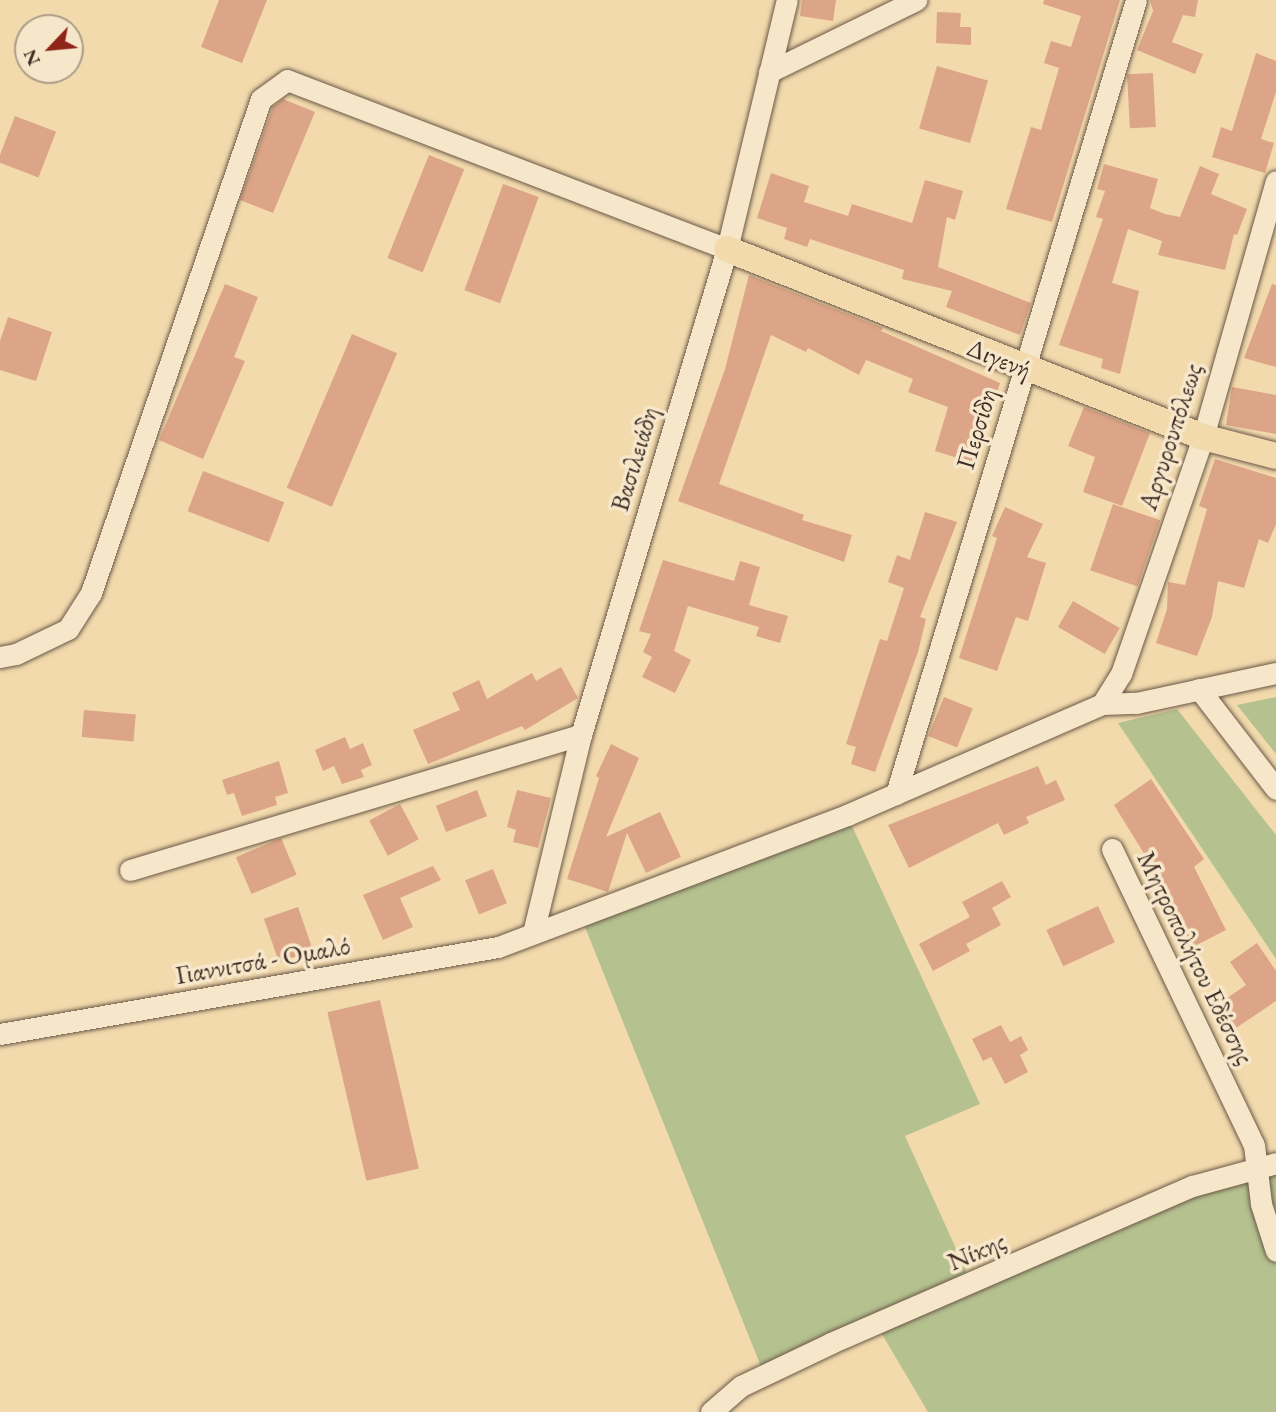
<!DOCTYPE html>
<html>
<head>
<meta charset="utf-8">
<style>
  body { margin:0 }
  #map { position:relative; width:1276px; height:1412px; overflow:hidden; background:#f3daad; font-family:"EB Garamond",serif }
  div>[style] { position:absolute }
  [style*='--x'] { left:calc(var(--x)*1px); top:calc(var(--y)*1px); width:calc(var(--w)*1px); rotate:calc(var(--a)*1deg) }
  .green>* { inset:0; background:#b5c18f }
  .building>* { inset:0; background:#dda587; transform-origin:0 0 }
  .roads { filter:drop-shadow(0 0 2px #6a5848) drop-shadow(0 0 2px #6a5848) }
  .minor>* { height:21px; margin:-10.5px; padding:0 10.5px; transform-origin:10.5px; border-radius:10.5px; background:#f7e7ca }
  .major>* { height:26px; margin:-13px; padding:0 13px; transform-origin:13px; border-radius:13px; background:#f3daad }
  span { translate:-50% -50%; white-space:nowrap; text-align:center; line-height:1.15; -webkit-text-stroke:7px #f7e7ca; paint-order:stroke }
  .street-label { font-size:26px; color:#3d2d26 }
  .north { position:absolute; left:14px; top:14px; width:70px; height:70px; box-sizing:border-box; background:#f7e7ca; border:2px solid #ad9d88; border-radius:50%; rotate:244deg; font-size:19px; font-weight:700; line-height:28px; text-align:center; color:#3d2d26 }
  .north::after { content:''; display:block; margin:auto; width:24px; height:32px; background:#8f2418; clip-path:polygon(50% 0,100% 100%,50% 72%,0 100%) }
</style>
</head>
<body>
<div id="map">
  <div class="green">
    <i style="clip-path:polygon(1276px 697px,1276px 754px,1237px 705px)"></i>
    <i style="clip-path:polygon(1177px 709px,1276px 835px,1276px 959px,1118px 723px)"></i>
    <i style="clip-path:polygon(847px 815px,980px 1104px,905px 1136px,972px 1284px,1276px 1163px,1276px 1412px,928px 1412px,876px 1324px,764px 1374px,581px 917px)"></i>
  </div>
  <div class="building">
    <i style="clip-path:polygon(219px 0,267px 0,242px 63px,201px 47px)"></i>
    <i style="clip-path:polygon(802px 0,836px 0,833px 21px,800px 16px)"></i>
    <i style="clip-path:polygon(1044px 0,1120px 0,1052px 222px,1006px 209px,1031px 127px,1041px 130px,1059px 68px,1044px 63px,1051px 41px,1071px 47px,1081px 16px,1043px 4px)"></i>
    <i style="clip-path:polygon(1150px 0,1198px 0,1195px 17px,1183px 15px,1172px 42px,1203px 54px,1195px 74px,1137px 50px,1153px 11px)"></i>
    <i style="clip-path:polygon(937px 12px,961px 13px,960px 27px,971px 27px,971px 45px,936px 43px)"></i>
    <i style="clip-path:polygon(1256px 53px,1276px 61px,1276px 92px,1261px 139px,1274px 143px,1265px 173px,1212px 157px,1221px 127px,1232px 131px)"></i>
    <i style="left:937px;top:66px;width:53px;height:65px;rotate:16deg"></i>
    <i style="left:1153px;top:73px;width:54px;height:26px;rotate:87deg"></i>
    <i style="clip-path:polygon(283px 99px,315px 112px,273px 213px,240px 200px,273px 107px)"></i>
    <i style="left:15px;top:116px;width:44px;height:49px;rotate:21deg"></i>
    <i style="left:429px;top:155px;width:38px;height:111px;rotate:22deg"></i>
    <i style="clip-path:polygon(1104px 164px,1158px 179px,1150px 208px,1165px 214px,1180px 217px,1200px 166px,1219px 174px,1211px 194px,1247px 209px,1237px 235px,1234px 234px,1225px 270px,1158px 255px,1162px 241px,1128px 229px,1112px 283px,1139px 291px,1120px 374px,1101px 368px,1103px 359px,1059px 345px,1103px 219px,1096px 217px,1105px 191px,1097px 189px)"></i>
    <i style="clip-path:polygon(771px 173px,809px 186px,804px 202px,848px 216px,852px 204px,912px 223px,925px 180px,963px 191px,955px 220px,947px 217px,938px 267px,1031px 303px,1020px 335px,946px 307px,952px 291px,902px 279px,904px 270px,810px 239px,807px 247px,784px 239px,787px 228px,757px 218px)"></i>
    <i style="left:503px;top:184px;width:38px;height:113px;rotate:20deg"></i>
    <i style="clip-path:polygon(749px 275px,883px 328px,881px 331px,1000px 383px,974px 463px,935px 451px,948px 407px,908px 392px,913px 379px,866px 360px,859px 375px,808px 348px,806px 352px,771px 335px,719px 484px,804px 515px,802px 520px,852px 535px,844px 562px,678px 501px,725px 369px)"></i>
    <i style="clip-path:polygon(225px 284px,258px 297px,234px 357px,245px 361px,203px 459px,159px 440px)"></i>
    <i style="clip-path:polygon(1272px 284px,1276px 285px,1276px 367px,1244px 358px)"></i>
    <i style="clip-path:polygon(8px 317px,52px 332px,36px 381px,0 370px,0 341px)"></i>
    <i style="left:352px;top:334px;width:49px;height:167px;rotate:23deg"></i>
    <i style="clip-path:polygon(1232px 387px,1276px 395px,1276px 434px,1226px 425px)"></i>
    <i style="clip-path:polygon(1084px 407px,1150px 433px,1122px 506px,1083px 492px,1095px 457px,1068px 446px)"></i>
    <i style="clip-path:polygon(1215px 459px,1276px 478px,1276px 524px,1268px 543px,1259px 539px,1244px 588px,1218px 581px,1212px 617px,1197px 656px,1156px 643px,1167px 609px,1168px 582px,1185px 585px,1207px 509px,1199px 506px)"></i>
    <i style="left:203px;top:471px;width:87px;height:43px;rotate:21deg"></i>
    <i style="left:1113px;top:504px;width:50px;height:70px;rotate:19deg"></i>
    <i style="clip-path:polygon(1005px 507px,1043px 524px,1027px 557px,1046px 563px,1028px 621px,1016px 617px,997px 671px,959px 658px,997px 538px,992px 536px)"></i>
    <i style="clip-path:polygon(925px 512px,957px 522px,920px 617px,926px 619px,918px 652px,875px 772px,851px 764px,856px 747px,846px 744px,880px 639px,887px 641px,904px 588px,888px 582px,897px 555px,910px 560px)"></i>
    <i style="clip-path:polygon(663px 560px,734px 581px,740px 561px,760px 567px,749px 605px,788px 616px,780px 643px,756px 636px,759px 627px,688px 606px,674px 651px,691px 660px,675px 693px,642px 677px,652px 657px,643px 652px,651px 634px,639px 631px)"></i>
    <i style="left:1073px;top:601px;width:54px;height:30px;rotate:30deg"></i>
    <i style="clip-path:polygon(561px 667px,578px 698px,525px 730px,522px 726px,428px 764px,413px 730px,460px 710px,452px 693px,479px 680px,487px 699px,532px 673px,536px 681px)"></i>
    <i style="left:944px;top:697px;width:31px;height:42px;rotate:22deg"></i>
    <i style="left:84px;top:710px;width:52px;height:27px;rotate:5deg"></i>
    <i style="clip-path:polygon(345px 737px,350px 749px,363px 743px,372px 765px,361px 770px,364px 777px,342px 784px,334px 766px,323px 771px,315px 750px)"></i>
    <i style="clip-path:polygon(611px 744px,639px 758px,606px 837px,660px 812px,681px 857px,646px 873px,627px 833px,608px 892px,567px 879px,599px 778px,596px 776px)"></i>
    <i style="clip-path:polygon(279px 761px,288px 793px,275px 797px,277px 805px,242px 816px,234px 793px,227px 795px,222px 780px)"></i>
    <i style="clip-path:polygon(1038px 766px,1046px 785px,1056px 780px,1065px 800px,1026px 817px,1029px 823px,1004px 835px,998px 823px,909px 868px,888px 825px)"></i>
    <i style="clip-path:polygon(1151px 779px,1204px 859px,1194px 867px,1226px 930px,1189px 949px,1166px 906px,1174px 902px,1114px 805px)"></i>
    <i style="left:477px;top:790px;width:28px;height:44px;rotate:69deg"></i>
    <i style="clip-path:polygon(517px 790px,551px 798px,538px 848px,513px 842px,516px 830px,507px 827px)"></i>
    <i style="left:400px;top:804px;width:40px;height:35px;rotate:62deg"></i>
    <i style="left:281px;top:838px;width:40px;height:49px;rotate:67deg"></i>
    <i style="clip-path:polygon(433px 866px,441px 880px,400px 898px,413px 927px,383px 940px,363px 895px)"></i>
    <i style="left:493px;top:869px;width:37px;height:30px;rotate:68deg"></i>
    <i style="clip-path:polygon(1002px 881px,1011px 897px,992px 908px,1001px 925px,966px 944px,970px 951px,933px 971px,919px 944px,970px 917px,962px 902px)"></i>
    <i style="left:1098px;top:906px;width:40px;height:57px;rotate:65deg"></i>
    <i style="left:298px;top:907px;width:46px;height:36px;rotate:71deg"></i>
    <i style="clip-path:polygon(1257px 943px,1276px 971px,1276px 1001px,1236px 1028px,1229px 1019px,1222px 1024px,1211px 1009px,1246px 985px,1230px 962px)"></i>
    <i style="left:380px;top:1000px;width:173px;height:54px;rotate:77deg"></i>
    <i style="clip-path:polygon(1001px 1025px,1010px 1042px,1021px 1036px,1028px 1050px,1020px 1055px,1028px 1072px,1005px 1084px,991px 1057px,983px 1061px,972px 1039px)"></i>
  </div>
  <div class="roads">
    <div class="minor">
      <i style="--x:769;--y:72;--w:164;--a:-26.1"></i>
      <i style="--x:0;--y:657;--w:16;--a:-11"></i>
      <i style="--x:16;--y:654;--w:58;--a:-25.7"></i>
      <i style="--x:68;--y:629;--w:43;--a:-57.4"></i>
      <i style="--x:91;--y:593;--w:522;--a:-71.01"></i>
      <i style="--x:261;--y:99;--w:32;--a:-36"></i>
      <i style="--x:287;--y:80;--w:471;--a:21"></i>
      <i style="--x:1199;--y:689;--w:126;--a:52.4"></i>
      <i style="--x:1102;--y:704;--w:36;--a:-58"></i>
      <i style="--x:1121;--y:674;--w:251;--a:-70.9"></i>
      <i style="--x:1203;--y:437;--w:266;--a:-74.1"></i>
      <i style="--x:896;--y:794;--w:829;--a:-73.18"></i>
      <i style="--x:1112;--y:849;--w:328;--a:64.4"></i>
      <i style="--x:1254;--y:1145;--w:59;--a:83.2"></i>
      <i style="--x:1261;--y:1204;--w:49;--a:72.3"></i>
      <i style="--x:130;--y:870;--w:471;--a:-16.7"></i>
      <i style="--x:533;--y:933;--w:204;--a:-76.4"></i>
      <i style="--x:581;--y:735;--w:507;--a:-73.28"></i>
      <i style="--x:727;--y:249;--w:256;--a:-76.5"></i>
      <i style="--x:0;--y:1034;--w:506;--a:-9.91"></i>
      <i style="--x:498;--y:947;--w:373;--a:-20.7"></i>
      <i style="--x:847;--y:815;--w:278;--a:-23.5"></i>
      <i style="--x:1102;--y:704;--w:34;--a:-2"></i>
      <i style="--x:1136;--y:703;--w:143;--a:-12.1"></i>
      <i style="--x:711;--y:1412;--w:40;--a:-41"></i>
      <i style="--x:741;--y:1386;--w:100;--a:-25.5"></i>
      <i style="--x:831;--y:1343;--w:394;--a:-23.5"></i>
      <i style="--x:1192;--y:1186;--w:87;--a:-15.3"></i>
    </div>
    <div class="major">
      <i style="--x:727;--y:249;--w:512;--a:21.55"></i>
      <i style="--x:1203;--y:437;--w:75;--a:14.6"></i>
    </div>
  </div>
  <div class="street-label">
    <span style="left:999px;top:359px;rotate:22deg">Διγενή</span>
    <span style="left:977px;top:429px;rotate:-73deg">Περσίδη</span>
    <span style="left:1171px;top:437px;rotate:-72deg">Αργυρουπόλεως</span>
    <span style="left:635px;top:459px;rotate:-73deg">Βασιλειάδη</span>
    <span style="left:1195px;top:958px;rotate:64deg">Μητροπολήτου Εδέσσης</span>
    <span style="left:263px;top:961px;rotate:-10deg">Γιαννιτσά - Ομαλό</span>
    <span style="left:977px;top:1252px;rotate:-23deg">Νίκης</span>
  </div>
  <div class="north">N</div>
</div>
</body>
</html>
